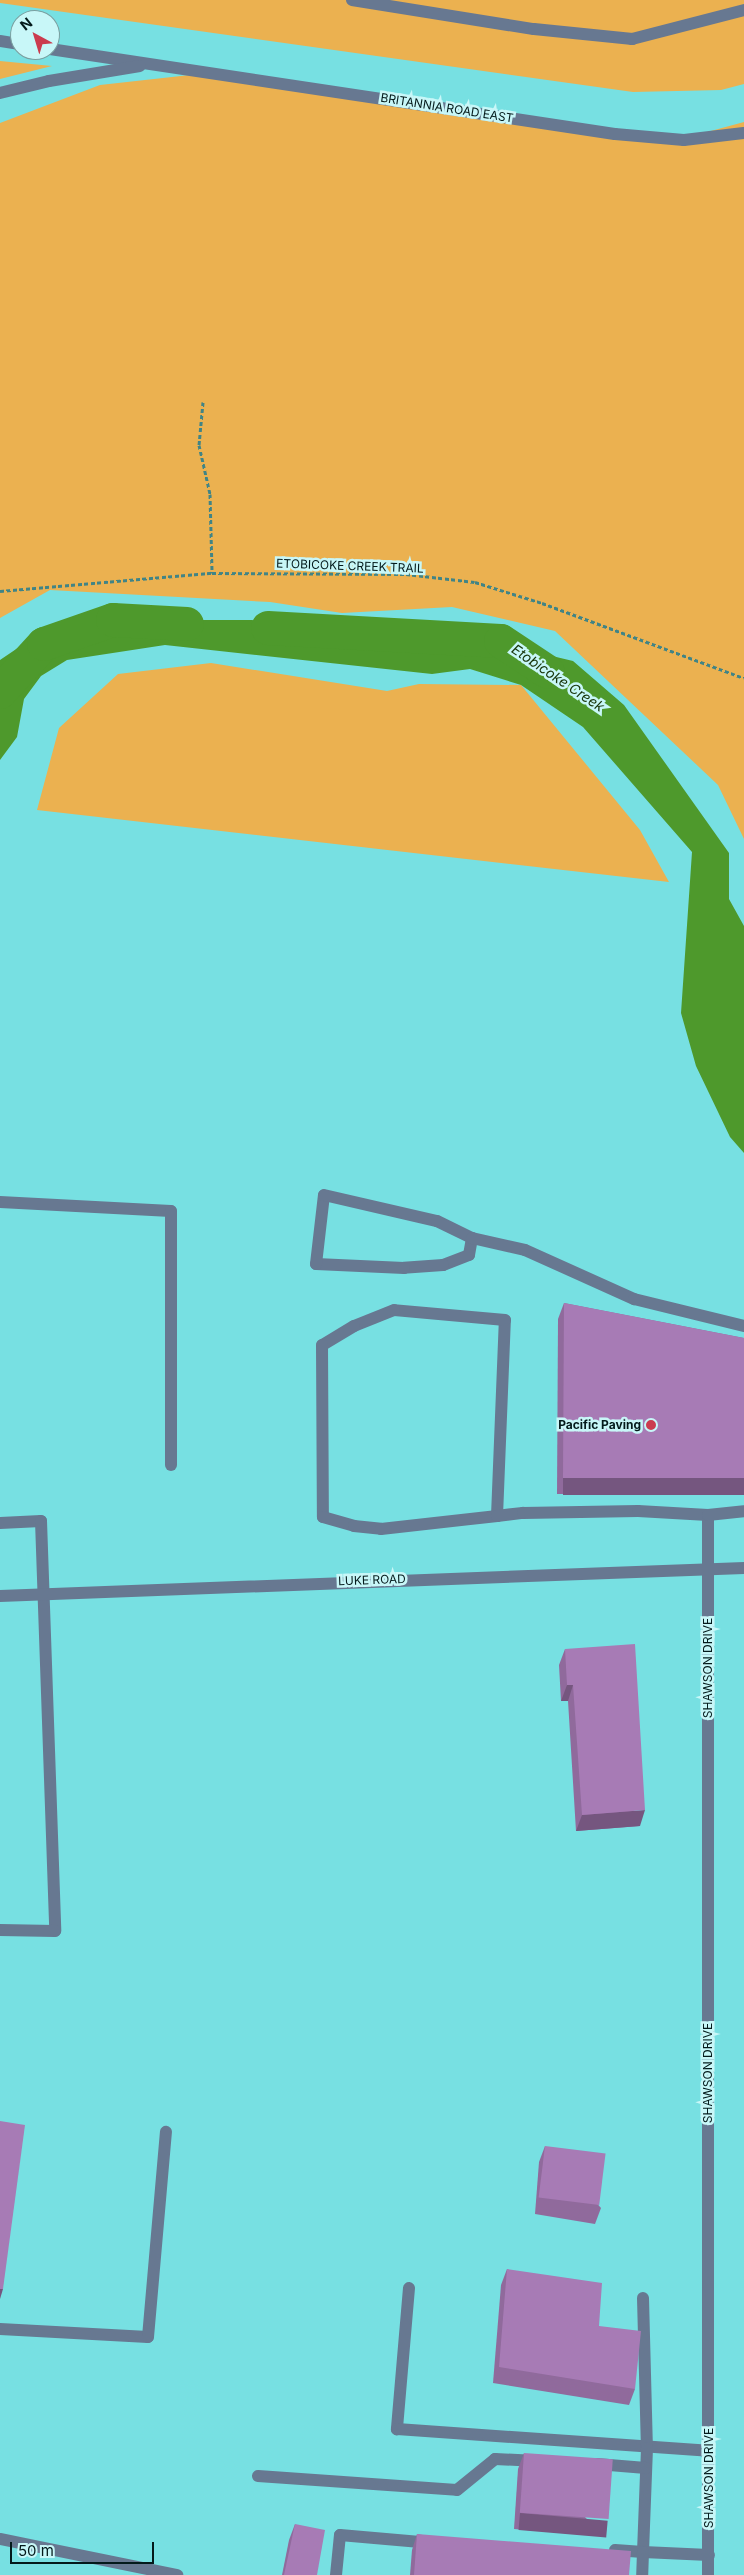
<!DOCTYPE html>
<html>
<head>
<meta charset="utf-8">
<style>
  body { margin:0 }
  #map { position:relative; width:744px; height:2575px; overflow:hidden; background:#77e0e2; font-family:Inter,sans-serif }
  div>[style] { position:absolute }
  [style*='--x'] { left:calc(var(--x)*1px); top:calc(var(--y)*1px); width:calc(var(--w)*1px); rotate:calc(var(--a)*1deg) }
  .green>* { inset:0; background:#ebb150 }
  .water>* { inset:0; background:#4e992c }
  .river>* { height:34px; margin:-17px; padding:0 17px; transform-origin:17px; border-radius:17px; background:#4e992c }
  .path>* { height:3px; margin-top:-1.5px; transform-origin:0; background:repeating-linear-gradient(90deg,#418485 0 4px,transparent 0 6.5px) }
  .minor>* { height:12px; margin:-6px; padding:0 6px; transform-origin:6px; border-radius:6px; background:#677891 }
  .wall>* { inset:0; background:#906a9c }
  .shaded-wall>* { inset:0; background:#75567f; transform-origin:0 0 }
  .building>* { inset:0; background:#a77bb5; transform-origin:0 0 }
  .dots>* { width:14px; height:14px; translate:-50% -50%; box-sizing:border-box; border:2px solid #c8f7f8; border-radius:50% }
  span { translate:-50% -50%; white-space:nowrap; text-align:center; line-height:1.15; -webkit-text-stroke:5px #c8f7f8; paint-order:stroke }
  .street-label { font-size:12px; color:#041a1b }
  .poi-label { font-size:12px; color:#041a1b; font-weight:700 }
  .right { translate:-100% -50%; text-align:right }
  .water-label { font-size:14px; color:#173409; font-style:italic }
  .north { position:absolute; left:10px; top:10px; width:50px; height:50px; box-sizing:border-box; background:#c8f7f8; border:1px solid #7a9fa0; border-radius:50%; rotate:321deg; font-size:14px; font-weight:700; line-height:20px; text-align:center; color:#041a1b }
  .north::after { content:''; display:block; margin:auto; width:18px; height:22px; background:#cb3b4e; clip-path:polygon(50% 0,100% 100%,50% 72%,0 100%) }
  .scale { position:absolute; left:10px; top:2542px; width:144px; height:22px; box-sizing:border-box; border:2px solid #041a1b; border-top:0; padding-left:6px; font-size:15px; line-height:18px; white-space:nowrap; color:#041a1b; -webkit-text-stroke:4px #c8f7f8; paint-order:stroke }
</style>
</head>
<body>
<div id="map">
  <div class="green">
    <i style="clip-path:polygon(0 0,744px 0,744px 84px,721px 90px,633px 92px,0 3px)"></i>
    <i style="clip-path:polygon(0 61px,52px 66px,0 79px)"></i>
    <i style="clip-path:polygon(217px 72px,674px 141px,744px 122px,744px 839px,718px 785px,555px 631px,452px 607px,342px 613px,270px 602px,50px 590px,0 618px,0 123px,100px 85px)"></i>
    <i style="clip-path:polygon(211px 663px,387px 691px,419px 684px,521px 685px,640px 830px,669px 882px,37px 810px,59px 728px,118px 674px)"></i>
  </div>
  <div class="water">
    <i style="clip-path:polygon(153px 620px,252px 620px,377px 642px,477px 638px,573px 661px,624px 705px,729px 853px,729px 899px,744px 926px,744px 1153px,730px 1137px,696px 1066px,681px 1013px,692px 852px,583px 727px,521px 685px,470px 669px,432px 674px,165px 645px,67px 660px,41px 676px,24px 699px,17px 737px,0 760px,0 660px,37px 635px)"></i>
  </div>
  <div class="river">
    <i style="--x:268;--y:628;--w:233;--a:3.2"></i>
    <i style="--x:501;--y:641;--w:56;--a:33.4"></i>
    <i style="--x:0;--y:692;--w:65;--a:-47.5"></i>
    <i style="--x:44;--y:644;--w:73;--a:-19.2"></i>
    <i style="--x:113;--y:620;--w:74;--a:3.1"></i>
  </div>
  <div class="path">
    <i style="--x:203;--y:402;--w:43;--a:95.3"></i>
    <i style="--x:199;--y:445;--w:50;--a:77.3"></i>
    <i style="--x:210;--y:494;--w:79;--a:88.5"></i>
    <i style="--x:0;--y:591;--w:213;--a:-4.9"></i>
    <i style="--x:212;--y:573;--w:194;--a:0.3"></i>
    <i style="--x:406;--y:574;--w:69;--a:6.6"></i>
    <i style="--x:475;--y:582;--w:70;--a:17.4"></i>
    <i style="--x:542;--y:603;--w:215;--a:20.4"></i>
  </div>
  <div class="minor">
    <i style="--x:352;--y:0;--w:184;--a:9.1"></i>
    <i style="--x:534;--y:29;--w:99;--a:5.8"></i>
    <i style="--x:632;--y:39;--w:116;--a:-14.5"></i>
    <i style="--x:0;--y:41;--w:20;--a:9"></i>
    <i style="--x:50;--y:49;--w:571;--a:8.56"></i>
    <i style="--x:615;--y:134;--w:69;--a:5"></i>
    <i style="--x:684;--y:140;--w:60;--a:-6.7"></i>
    <i style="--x:0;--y:93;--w:50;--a:-13.8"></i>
    <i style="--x:49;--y:81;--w:92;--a:-9.4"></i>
    <i style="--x:0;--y:1202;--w:171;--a:3"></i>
    <i style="--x:171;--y:1211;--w:254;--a:90"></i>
    <i style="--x:472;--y:1238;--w:17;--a:100"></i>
    <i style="--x:469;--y:1255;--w:28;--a:159"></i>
    <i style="--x:443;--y:1265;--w:39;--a:176"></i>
    <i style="--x:404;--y:1268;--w:88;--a:-177.4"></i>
    <i style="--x:316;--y:1264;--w:69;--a:-83.4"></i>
    <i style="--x:324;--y:1195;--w:116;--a:13"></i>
    <i style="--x:437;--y:1221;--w:39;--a:26"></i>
    <i style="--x:472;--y:1238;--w:54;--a:12.8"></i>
    <i style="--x:525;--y:1250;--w:120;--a:24.2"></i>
    <i style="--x:634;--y:1299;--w:113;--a:13.8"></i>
    <i style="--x:497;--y:1516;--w:196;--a:-87.7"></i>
    <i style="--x:505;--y:1320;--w:111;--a:-174.9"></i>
    <i style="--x:394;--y:1310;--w:43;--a:158.2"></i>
    <i style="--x:354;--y:1326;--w:37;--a:149"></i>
    <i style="--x:322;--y:1345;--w:172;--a:89.7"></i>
    <i style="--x:323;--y:1517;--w:32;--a:16"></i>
    <i style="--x:354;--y:1526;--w:27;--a:6"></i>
    <i style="--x:381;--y:1529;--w:117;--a:-6.4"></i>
    <i style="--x:497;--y:1516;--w:26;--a:-7"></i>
    <i style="--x:523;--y:1513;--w:115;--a:-1"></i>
    <i style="--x:638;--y:1511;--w:70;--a:3.3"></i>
    <i style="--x:0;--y:1523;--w:41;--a:-2.8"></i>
    <i style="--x:41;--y:1521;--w:410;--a:88"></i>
    <i style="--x:55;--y:1931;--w:55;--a:-179"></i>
    <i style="--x:0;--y:1596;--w:745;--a:-2.16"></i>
    <i style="--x:409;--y:2288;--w:142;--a:94.9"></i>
    <i style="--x:397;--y:2429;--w:312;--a:4"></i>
    <i style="--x:643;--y:2298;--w:150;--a:88.5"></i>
    <i style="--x:647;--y:2448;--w:104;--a:92.2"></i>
    <i style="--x:643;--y:2552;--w:66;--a:2.6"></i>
    <i style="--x:0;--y:2329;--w:148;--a:3.1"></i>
    <i style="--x:148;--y:2337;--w:206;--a:-85"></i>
    <i style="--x:597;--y:2464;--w:49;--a:4.7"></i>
    <i style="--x:258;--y:2476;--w:199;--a:4"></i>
    <i style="--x:457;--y:2490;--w:49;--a:-39.2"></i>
    <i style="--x:495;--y:2459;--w:42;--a:2.7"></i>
    <i style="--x:0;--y:2539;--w:181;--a:11.5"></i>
    <i style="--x:615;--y:2550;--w:28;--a:4"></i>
    <i style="--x:643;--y:2552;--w:23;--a:92"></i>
    <i style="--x:336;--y:2575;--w:40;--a:-84.3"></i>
    <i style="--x:340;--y:2535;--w:92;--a:5"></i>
    <i style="--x:708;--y:2575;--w:1060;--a:-90"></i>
    <i style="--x:708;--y:1515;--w:36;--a:-6"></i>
  </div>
  <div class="wall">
    <i style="clip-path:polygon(564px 1303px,744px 1338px,744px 1494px,557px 1494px,558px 1319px)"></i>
    <i style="clip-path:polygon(565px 1649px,640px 1826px,576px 1831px,568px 1701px,561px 1701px,559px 1665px)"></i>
    <i style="clip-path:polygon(545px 2146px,601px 2208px,595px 2224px,535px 2214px,539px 2162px)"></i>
    <i style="clip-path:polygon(507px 2269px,599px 2326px,635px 2389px,629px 2405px,493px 2383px,501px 2285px)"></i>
    <i style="clip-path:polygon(524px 2453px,603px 2536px,514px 2529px,518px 2469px)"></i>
    <i style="clip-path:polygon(295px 2524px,317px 2575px,282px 2575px,289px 2540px)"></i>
    <i style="clip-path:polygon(417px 2534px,629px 2575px,410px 2575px,412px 2550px)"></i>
  </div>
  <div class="shaded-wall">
    <i style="left:563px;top:1478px;width:181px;height:17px"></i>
    <i style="clip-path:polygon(567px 1685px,573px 1685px,568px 1701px,561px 1701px)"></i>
    <i style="clip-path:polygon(645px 1810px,640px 1826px,576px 1831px,582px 1815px)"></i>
    <i style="clip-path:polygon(0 2289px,3px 2289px,0 2299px)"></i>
    <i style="left:520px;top:2513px;width:88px;height:17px;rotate:5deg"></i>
  </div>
  <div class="building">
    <i style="clip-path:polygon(564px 1303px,744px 1338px,744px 1478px,563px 1478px)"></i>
    <i style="clip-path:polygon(635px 1644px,645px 1810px,582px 1815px,573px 1685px,567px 1685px,565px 1649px)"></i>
    <i style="clip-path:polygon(0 2121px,25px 2125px,3px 2289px,0 2289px)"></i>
    <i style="left:545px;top:2146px;width:61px;height:52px;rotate:7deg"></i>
    <i style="clip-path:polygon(507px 2269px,602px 2283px,599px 2326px,641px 2331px,635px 2389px,499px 2367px)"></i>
    <i style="left:524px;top:2453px;width:89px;height:60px;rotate:4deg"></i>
    <i style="clip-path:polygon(295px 2524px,325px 2530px,317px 2575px,284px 2575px)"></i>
    <i style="clip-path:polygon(417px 2534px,631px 2551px,629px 2575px,414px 2575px)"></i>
  </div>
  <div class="dots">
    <i style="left:651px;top:1425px;background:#cb3b4e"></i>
  </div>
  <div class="street-label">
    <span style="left:447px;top:108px;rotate:9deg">BRITANNIA ROAD EAST</span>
    <span style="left:350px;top:566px;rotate:2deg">ETOBICOKE CREEK TRAIL</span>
    <span style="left:372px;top:1580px;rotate:-2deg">LUKE ROAD</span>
    <span style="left:708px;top:1668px;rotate:-90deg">SHAWSON DRIVE</span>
    <span style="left:708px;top:2073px;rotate:-90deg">SHAWSON DRIVE</span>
    <span style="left:709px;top:2478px;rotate:-90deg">SHAWSON DRIVE</span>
  </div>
  <div class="poi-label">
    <span class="right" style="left:641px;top:1425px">Pacific Paving</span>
  </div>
  <div class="water-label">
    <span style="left:558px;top:678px;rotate:34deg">Etobicoke Creek</span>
  </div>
  <div class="north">N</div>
  <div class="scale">50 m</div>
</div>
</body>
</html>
